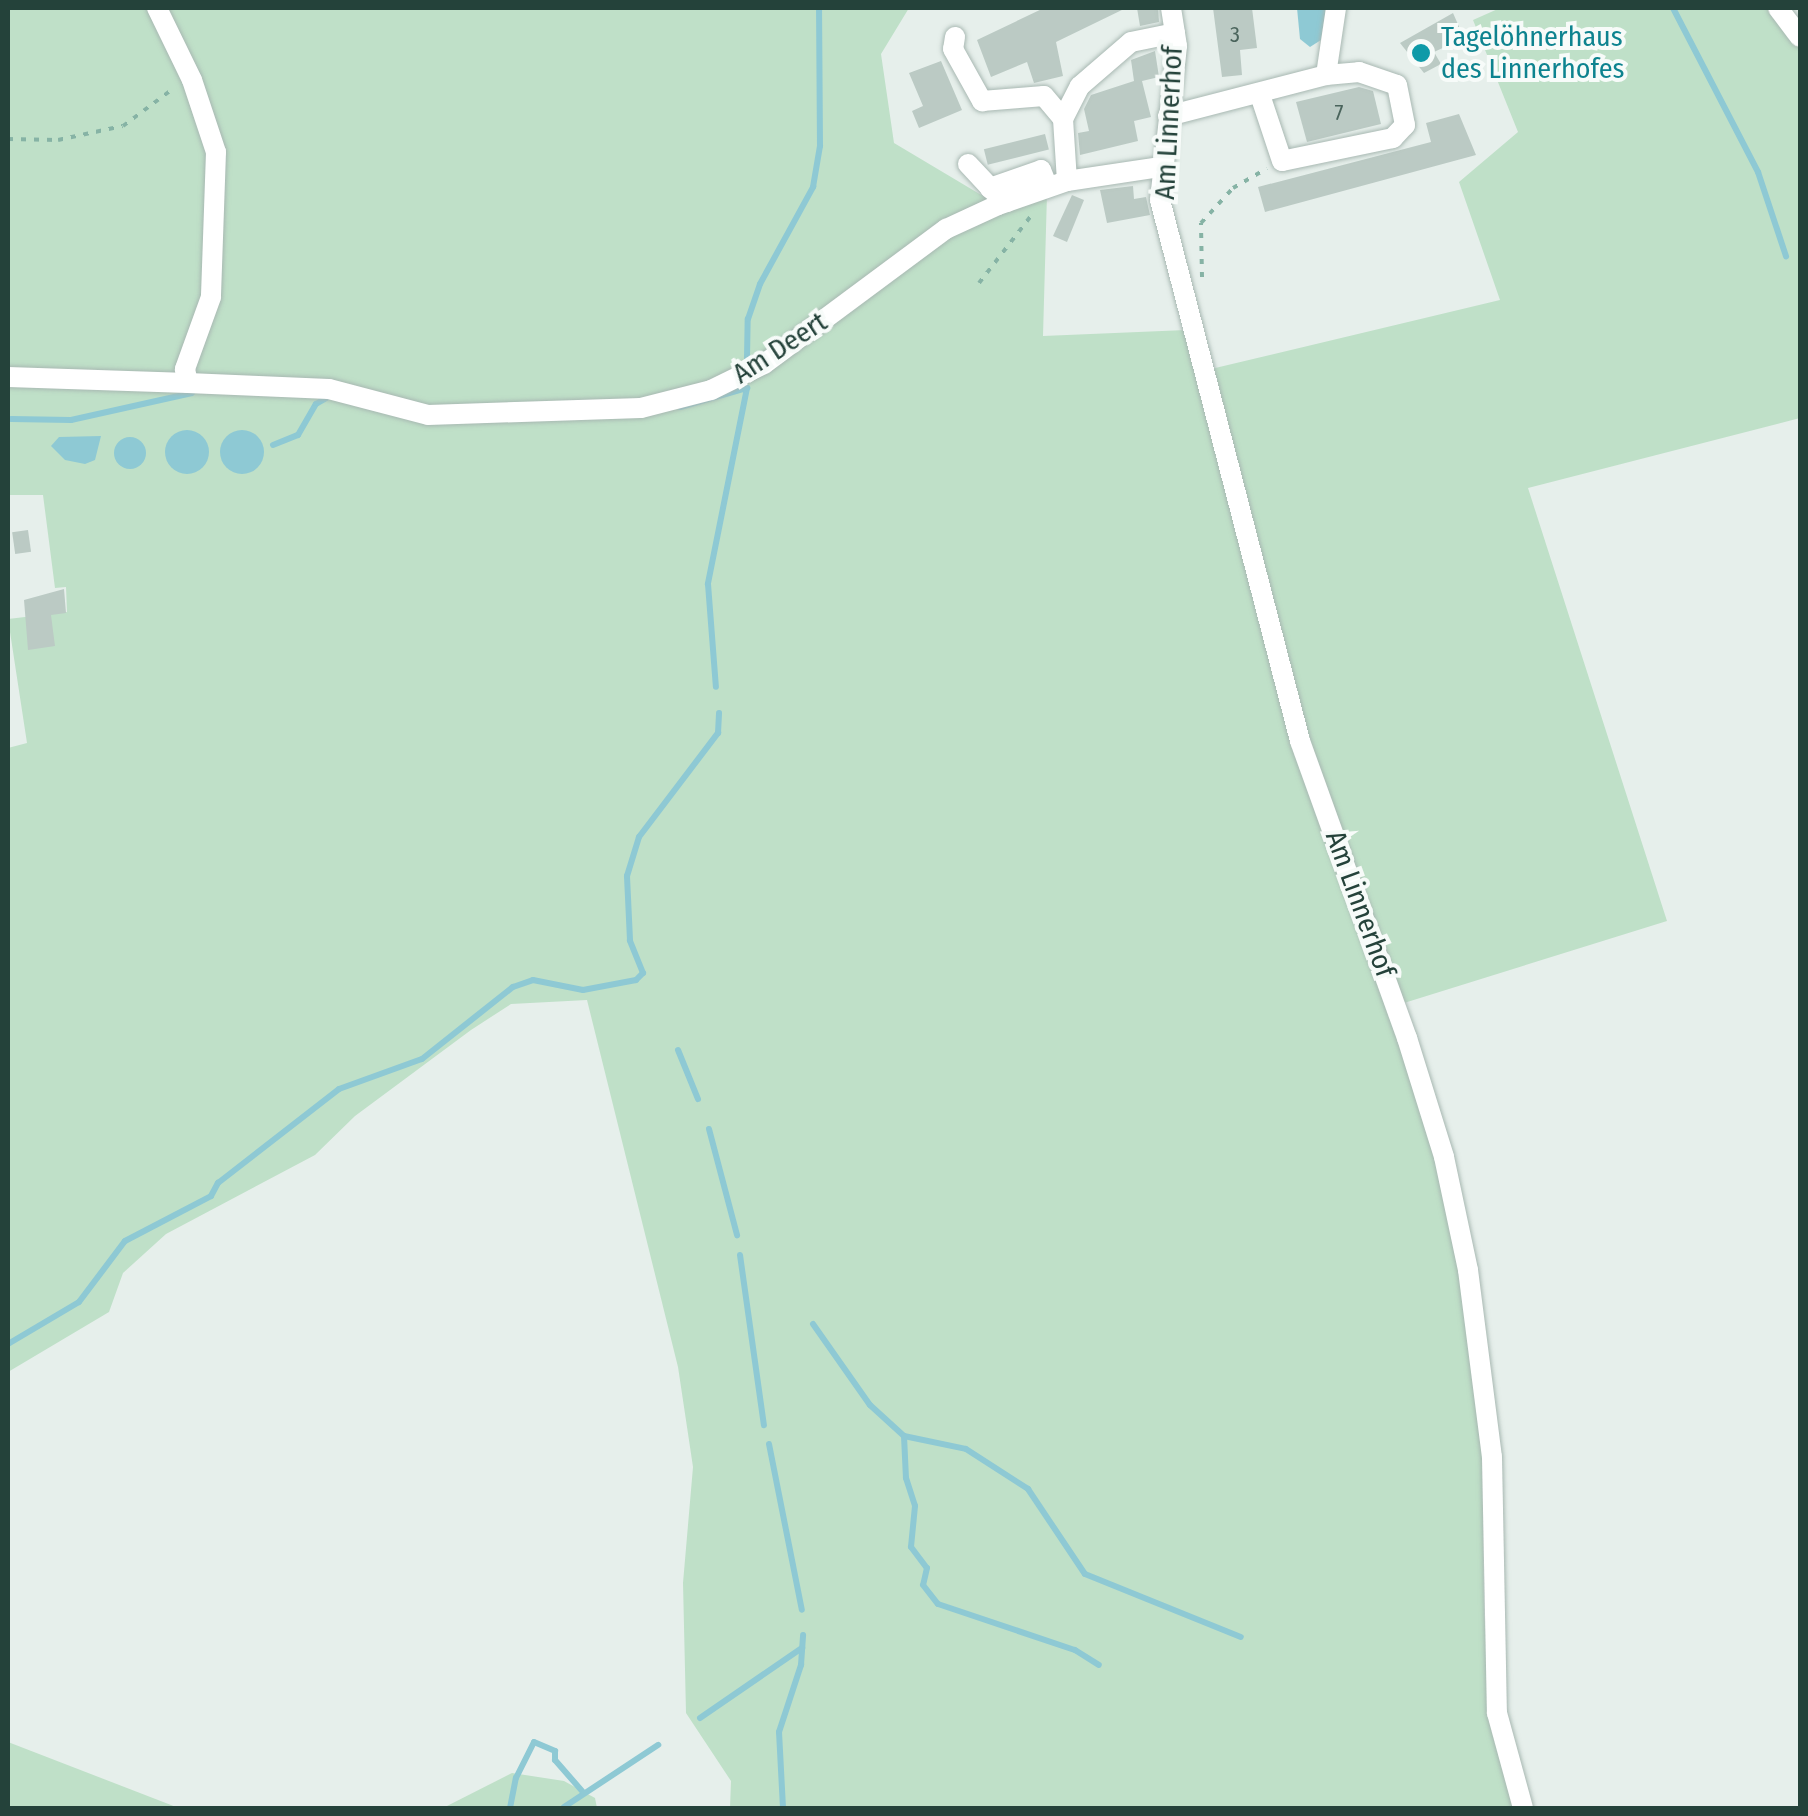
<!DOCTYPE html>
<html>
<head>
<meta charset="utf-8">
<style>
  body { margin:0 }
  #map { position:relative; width:1808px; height:1816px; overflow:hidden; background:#e6efeb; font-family:"Fira Sans Condensed",sans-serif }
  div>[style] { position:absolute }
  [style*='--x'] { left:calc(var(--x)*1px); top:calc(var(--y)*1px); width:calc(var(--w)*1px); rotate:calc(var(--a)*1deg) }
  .green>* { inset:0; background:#bfe0c8 }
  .water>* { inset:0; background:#8ec9d4 }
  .round { border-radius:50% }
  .stream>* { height:6px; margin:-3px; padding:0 3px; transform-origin:3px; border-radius:3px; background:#8ec9d4 }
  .building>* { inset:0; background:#bbcac4; transform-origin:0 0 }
  .path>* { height:4px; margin-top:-2px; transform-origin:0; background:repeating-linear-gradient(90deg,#86b3a5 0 5px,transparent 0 13px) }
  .roads { filter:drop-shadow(0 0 2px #a8b8b2) drop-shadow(0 0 2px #a8b8b2) }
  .minor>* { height:20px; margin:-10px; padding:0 10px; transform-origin:10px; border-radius:10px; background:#fff }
  .dots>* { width:28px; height:28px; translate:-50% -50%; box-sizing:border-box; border:5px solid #f7fbf9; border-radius:50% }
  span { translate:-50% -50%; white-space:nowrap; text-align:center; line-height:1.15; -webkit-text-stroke:8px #f7fbf9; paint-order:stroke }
  .number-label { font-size:22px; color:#4a645c }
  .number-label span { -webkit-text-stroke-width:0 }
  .culture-label { font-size:28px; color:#0d838f }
  .left { translate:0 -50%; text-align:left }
  .street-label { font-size:28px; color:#24423a }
  .frame { position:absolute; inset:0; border:10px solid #24423a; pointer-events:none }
</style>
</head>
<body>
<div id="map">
  <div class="green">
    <i style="clip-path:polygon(8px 8px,909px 8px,881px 54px,894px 143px,993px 202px,931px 234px,743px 371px,717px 385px,652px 398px,620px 416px,669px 409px,722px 391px,766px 368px,946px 232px,1041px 193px,1047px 194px,1043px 336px,1186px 330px,1297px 744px,1412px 1066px,1444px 1186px,1469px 1305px,1482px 1428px,1484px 1615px,1493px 1710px,1517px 1808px,730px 1808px,731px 1781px,686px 1713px,683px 1583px,693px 1467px,678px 1367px,587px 1000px,511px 1004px,471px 1030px,355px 1116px,315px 1155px,166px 1234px,123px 1273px,109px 1312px,8px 1372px,8px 748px,27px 743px,8px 619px,67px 612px,66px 587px,55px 588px,43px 495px,8px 495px)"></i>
    <i style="clip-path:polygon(1500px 8px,1771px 8px,1800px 48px,1800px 418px,1528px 488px,1667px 921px,1404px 1003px,1307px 736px,1211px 369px,1500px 300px,1459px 182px,1518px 132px,1473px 20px)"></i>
    <i style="clip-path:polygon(8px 1742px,171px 1805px,178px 1808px,8px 1808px)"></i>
    <i style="clip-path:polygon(512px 1773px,564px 1781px,595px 1798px,597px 1808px,443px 1808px)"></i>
  </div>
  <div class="water">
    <i style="clip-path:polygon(1297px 8px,1326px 8px,1321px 40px,1310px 47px,1300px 39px)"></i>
    <i class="round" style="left:165px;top:430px;width:44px;height:44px"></i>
    <i class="round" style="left:220px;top:430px;width:44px;height:44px"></i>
    <i style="clip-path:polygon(101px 436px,95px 460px,85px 464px,65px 460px,51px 446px,59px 437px)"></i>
    <i class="round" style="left:114px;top:437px;width:32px;height:32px"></i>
  </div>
  <div class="stream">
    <i style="--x:1673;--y:8;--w:185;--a:62.6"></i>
    <i style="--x:1758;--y:172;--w:89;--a:71.6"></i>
    <i style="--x:747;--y:358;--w:39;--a:-89"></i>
    <i style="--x:748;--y:319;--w:37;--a:-71"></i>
    <i style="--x:760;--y:284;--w:111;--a:-61.3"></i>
    <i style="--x:813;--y:187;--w:42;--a:-80.3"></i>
    <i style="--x:820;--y:146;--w:138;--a:-90.4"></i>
    <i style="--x:680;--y:407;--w:70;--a:-15.8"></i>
    <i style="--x:747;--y:388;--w:200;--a:101.3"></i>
    <i style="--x:708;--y:584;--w:103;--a:85.6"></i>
    <i style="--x:11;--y:419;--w:60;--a:1"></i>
    <i style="--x:71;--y:420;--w:124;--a:-12.6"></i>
    <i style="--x:273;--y:445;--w:27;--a:-22"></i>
    <i style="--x:298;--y:435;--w:36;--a:-60"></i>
    <i style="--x:316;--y:404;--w:16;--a:-30"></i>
    <i style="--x:678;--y:1050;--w:53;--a:67.8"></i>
    <i style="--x:709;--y:1129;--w:110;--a:75.2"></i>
    <i style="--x:740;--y:1255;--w:172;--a:82"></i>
    <i style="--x:813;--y:1324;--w:99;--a:54.9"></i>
    <i style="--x:870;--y:1405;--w:46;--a:42.4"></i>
    <i style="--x:904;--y:1436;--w:63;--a:11.8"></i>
    <i style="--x:966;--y:1449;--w:74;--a:32.8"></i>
    <i style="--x:1028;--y:1489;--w:102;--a:56.2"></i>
    <i style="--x:1085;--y:1574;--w:168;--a:22"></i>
    <i style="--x:8;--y:1344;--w:82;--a:-30.6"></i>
    <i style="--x:79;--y:1302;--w:76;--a:-53"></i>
    <i style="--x:125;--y:1241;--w:97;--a:-27.6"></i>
    <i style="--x:211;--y:1196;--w:15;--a:-62"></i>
    <i style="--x:218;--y:1183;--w:153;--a:-37.8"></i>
    <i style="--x:339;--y:1089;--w:88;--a:-19.9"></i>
    <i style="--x:422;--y:1059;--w:116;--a:-38.4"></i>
    <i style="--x:513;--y:987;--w:21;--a:-19"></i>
    <i style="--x:533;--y:980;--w:51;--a:11.3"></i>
    <i style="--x:583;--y:990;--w:54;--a:-10.7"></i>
    <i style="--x:636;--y:980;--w:10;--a:-45"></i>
    <i style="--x:643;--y:973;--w:35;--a:-112"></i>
    <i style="--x:630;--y:940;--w:64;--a:-92.7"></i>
    <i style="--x:627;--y:876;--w:41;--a:-72.9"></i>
    <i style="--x:639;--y:837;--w:131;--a:-52.8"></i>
    <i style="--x:718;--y:733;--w:20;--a:-87"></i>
    <i style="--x:904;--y:1436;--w:42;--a:87.3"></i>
    <i style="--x:906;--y:1478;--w:29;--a:72"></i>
    <i style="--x:915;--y:1506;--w:41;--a:95.6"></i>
    <i style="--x:911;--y:1547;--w:26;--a:53"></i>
    <i style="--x:927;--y:1568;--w:17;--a:103"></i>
    <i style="--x:923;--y:1585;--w:24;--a:52"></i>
    <i style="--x:938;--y:1604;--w:145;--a:18.6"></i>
    <i style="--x:1075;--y:1650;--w:28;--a:32"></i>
    <i style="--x:769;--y:1444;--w:169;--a:78.8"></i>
    <i style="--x:700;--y:1718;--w:124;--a:-34.5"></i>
    <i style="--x:564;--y:1807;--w:113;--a:-33.4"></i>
    <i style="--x:510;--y:1808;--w:31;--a:-79"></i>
    <i style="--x:516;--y:1778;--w:40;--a:-63.4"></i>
    <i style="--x:534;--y:1742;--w:23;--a:23"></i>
    <i style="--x:555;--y:1751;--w:9;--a:90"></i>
    <i style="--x:555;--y:1760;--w:41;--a:48.9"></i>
    <i style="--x:783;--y:1808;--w:76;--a:-93"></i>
    <i style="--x:779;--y:1732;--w:71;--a:-71.8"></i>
    <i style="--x:801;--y:1665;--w:30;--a:-86"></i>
  </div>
  <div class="building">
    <i style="clip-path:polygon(1044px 8px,1126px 8px,1056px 42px,1063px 76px,1034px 83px,1027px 62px,991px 77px,977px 40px)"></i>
    <i style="clip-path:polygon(1137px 8px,1158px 8px,1159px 22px,1140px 26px)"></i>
    <i style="clip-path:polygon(1213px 8px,1252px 8px,1257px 48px,1240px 50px,1242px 75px,1222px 77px)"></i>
    <i style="clip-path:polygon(1453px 13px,1464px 38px,1434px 52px,1441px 64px,1424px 73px,1400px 43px)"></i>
    <i style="clip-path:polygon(1155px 51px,1159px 77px,1142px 81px,1151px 117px,1134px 121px,1138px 141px,1080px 155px,1078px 133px,1089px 131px,1084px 109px,1091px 95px,1134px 81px,1131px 60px)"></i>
    <i style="clip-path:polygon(941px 61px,962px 110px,919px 128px,912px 111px,923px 106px,909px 73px)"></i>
    <i style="clip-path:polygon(1359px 87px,1373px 91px,1381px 124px,1307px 142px,1296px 102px)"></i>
    <i style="clip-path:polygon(1459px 114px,1476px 155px,1265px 212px,1258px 187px,1431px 142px,1426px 123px)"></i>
    <i style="left:1045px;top:134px;width:16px;height:63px;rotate:76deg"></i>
    <i style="clip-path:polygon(1133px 186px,1134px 199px,1146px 197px,1150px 215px,1107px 223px,1100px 190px)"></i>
    <i style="clip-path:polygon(1072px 195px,1084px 200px,1067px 242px,1053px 236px)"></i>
    <i style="left:28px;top:530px;width:22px;height:16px;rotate:82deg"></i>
    <i style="clip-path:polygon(64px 589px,66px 613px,51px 615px,55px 646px,28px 650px,24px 600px)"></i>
  </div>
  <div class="path">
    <i style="--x:8;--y:139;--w:50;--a:1.1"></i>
    <i style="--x:58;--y:140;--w:66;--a:-12.2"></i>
    <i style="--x:123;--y:126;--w:64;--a:-36.7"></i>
    <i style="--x:1202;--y:277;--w:54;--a:-91.1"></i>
    <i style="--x:1201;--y:223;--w:47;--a:-47.6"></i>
    <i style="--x:1233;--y:188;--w:39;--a:-30"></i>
    <i style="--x:979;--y:283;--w:85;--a:-52.2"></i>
  </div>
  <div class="roads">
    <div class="minor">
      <i style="--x:157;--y:8;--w:80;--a:64.1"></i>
      <i style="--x:192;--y:80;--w:76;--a:71.6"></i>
      <i style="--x:216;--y:152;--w:145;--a:92"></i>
      <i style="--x:211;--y:297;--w:77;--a:109.9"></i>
      <i style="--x:185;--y:369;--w:14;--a:78"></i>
      <i style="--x:188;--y:383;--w:141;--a:2.4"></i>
      <i style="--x:329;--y:389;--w:102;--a:14.7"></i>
      <i style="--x:428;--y:415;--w:213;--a:-1.9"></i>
      <i style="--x:641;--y:408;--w:72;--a:-14.4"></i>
      <i style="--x:711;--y:390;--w:59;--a:-26.1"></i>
      <i style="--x:764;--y:364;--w:227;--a:-36.6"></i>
      <i style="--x:946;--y:229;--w:57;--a:-24.8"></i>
      <i style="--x:998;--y:205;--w:73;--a:-19.2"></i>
      <i style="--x:1067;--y:181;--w:95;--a:-8.5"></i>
      <i style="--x:1171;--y:8;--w:38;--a:81"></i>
      <i style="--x:1177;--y:46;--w:155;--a:96.3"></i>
      <i style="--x:1160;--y:200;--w:559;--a:75.49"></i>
      <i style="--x:1300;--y:741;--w:316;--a:70.2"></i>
      <i style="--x:1407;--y:1038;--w:125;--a:72.7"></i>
      <i style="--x:1444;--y:1157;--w:116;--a:78"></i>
      <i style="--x:1468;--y:1270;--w:189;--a:82.7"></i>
      <i style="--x:1492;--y:1457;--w:256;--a:88.9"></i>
      <i style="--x:1497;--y:1713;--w:98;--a:74.7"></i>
      <i style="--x:1778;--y:8;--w:36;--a:53"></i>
      <i style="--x:955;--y:37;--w:12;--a:99"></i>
      <i style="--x:953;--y:49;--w:60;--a:60.9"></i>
      <i style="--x:982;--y:101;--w:62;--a:-4.6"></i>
      <i style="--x:1044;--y:96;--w:30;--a:50"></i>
      <i style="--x:1063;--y:119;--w:62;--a:86.3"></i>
      <i style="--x:1326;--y:75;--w:68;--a:-81.5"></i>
      <i style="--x:1168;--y:116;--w:163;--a:-14.5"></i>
      <i style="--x:1326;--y:75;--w:33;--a:-5"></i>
      <i style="--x:1359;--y:72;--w:40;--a:18.9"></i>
      <i style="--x:1397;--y:85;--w:41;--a:78.7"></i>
      <i style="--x:1405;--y:125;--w:18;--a:133"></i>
      <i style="--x:1393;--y:138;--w:113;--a:168.3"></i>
      <i style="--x:1282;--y:161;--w:70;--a:-108.4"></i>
      <i style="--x:1063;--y:119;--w:37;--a:-63"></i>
      <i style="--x:1080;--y:86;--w:67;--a:-40.8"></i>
      <i style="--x:1131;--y:42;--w:45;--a:-11.6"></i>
      <i style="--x:968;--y:164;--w:33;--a:47"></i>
      <i style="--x:1007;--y:202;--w:22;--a:-141"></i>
      <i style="--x:990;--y:188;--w:54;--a:-19.4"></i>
      <i style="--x:1041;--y:170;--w:18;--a:68"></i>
      <i style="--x:8;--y:377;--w:180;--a:1.9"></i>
    </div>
  </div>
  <div class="dots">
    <i style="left:1421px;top:53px;background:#0f9aa8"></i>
  </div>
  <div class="number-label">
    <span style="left:1235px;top:35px">3</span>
    <span style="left:1339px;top:113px">7</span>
  </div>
  <div class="culture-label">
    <span class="left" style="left:1441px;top:53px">Tagelöhnerhaus<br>des Linnerhofes</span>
  </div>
  <div class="street-label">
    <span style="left:1169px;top:123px;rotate:-87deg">Am Linnerhof</span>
    <span style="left:780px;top:348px;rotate:-33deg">Am Deert</span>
    <span style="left:1360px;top:904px;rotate:70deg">Am Linnerhof</span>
  </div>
  <div class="frame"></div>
</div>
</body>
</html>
